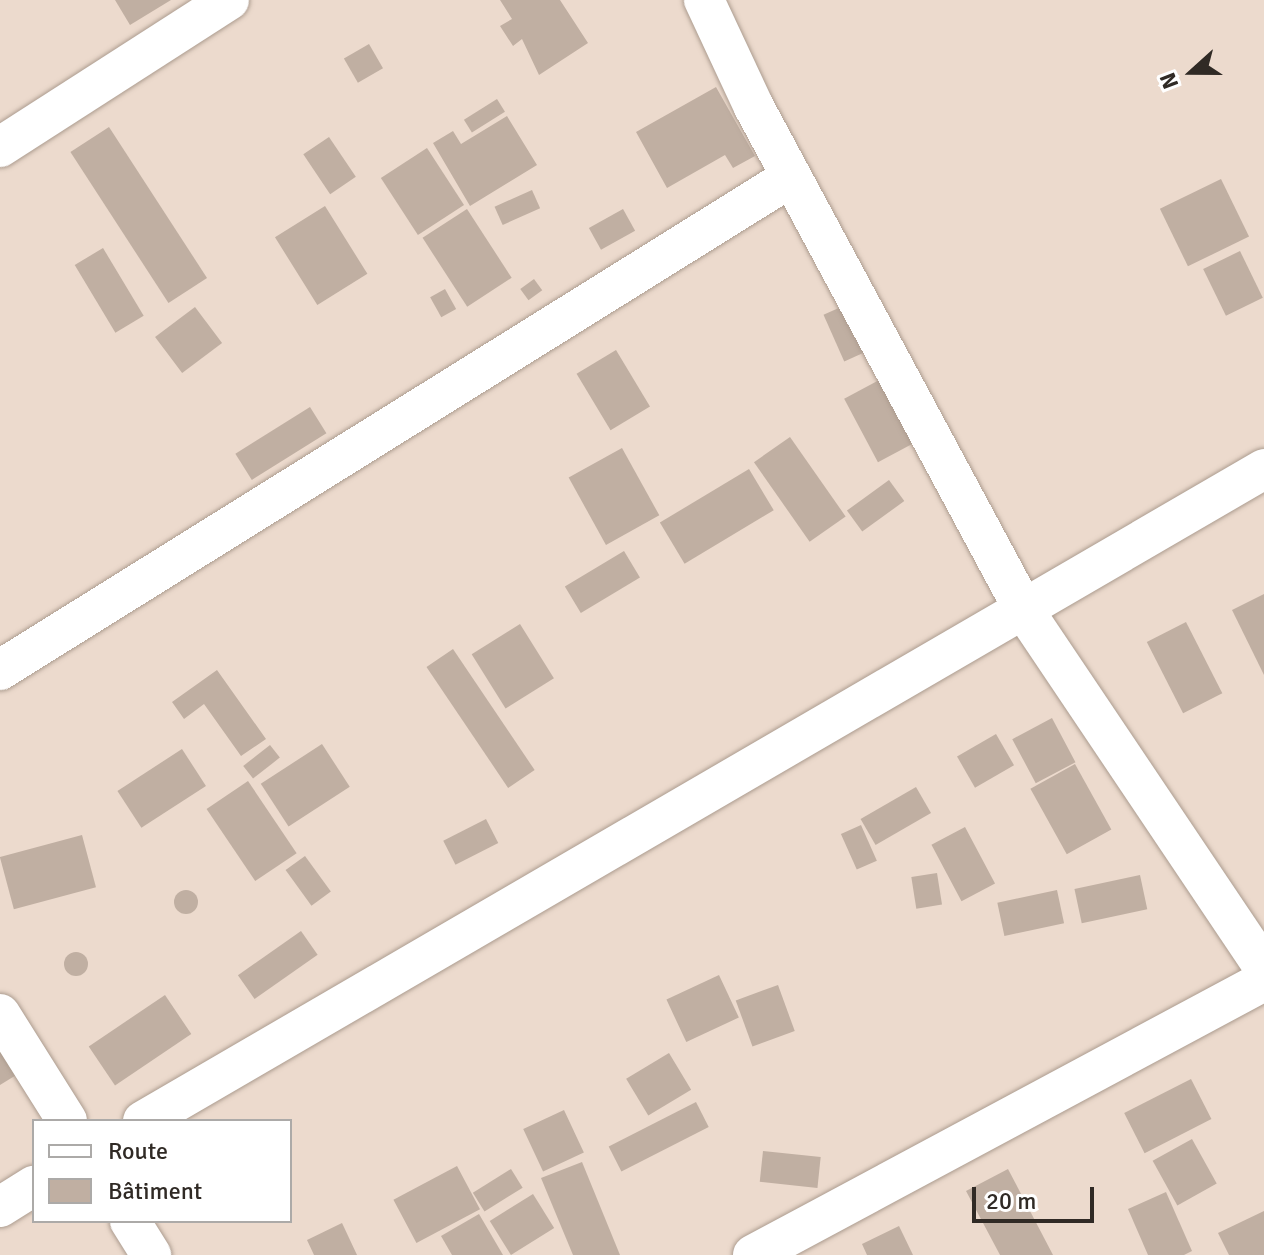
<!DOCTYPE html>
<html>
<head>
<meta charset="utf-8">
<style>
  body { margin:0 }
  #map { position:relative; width:1264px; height:1255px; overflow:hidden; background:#ecdacd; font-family:Signika,sans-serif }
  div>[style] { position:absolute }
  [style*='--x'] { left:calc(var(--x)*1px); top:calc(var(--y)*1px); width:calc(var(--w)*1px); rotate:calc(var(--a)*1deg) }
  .building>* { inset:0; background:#c0afa2; transform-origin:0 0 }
  .round { border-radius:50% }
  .roads { filter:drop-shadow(0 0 2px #ac9c8f) drop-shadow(0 0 2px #ac9c8f) }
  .minor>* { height:40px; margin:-20px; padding:0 20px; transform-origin:20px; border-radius:20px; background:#fff }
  span { translate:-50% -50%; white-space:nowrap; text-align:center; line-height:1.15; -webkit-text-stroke:6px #fff; paint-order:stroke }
  .legend { position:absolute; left:32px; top:1119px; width:260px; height:104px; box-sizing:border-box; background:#fff; border:2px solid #acaaa8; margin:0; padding:10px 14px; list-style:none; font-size:24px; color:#302a25 }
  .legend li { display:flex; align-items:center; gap:16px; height:40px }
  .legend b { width:40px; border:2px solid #acaaa8 }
  .north { position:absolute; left:1152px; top:32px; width:80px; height:80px; -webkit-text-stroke:6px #fff; paint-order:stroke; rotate:249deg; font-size:22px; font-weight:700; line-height:32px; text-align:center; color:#302a25 }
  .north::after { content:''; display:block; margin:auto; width:28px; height:36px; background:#302a25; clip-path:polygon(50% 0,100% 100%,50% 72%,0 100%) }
  .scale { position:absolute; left:972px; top:1187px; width:122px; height:36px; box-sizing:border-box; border:4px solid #302a25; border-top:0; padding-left:10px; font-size:24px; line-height:28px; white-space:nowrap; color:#302a25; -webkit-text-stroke:6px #fff; paint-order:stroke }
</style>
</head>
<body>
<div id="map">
  <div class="building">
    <i style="clip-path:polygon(115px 0,171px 0,130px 25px)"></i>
    <i style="clip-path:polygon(500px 0,560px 0,588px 43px,539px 75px,522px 39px,513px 46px,500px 26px,512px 19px)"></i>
    <i style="left:369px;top:44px;width:28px;height:29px;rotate:60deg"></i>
    <i style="clip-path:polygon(716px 87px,755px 156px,733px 168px,725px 155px,667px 188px,636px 132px)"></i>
    <i style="left:497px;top:99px;width:15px;height:39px;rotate:58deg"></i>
    <i style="clip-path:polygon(507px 116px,537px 165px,470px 206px,433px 143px,453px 131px,461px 144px)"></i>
    <i style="left:109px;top:127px;width:180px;height:46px;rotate:57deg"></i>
    <i style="left:329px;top:137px;width:48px;height:31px;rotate:56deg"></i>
    <i style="left:427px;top:148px;width:68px;height:55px;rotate:57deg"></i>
    <i style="left:1221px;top:179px;width:64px;height:68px;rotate:64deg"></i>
    <i style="left:532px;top:190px;width:20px;height:41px;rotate:66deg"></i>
    <i style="left:325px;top:206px;width:80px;height:59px;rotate:58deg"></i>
    <i style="left:467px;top:209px;width:82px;height:53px;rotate:57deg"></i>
    <i style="left:623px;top:209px;width:25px;height:39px;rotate:61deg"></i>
    <i style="left:103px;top:248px;width:79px;height:33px;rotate:59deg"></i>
    <i style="left:1240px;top:251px;width:52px;height:41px;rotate:64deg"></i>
    <i style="left:534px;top:279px;width:14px;height:17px;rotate:54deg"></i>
    <i style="left:445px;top:289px;width:23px;height:17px;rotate:61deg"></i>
    <i style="left:850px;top:303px;width:51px;height:29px;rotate:66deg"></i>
    <i style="left:195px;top:307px;width:45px;height:50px;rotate:53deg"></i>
    <i style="left:616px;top:350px;width:66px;height:46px;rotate:59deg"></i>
    <i style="left:883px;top:378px;width:72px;height:44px;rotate:62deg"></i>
    <i style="left:310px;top:407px;width:31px;height:88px;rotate:58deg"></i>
    <i style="left:790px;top:437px;width:97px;height:44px;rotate:55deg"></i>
    <i style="left:622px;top:448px;width:77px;height:61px;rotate:61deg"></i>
    <i style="left:749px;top:469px;width:48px;height:104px;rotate:59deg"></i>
    <i style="left:889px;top:480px;width:26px;height:52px;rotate:54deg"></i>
    <i style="left:624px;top:551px;width:31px;height:69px;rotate:59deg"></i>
    <i style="clip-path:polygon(1264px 594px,1264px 675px,1232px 610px)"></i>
    <i style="left:1186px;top:622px;width:80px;height:44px;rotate:63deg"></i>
    <i style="left:520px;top:624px;width:64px;height:57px;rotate:58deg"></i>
    <i style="left:453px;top:649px;width:146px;height:32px;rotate:56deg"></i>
    <i style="clip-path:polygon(217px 670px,266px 739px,241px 756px,204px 704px,184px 719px,172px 702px)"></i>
    <i style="left:1052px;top:718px;width:50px;height:45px;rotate:62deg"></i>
    <i style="left:996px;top:734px;width:36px;height:45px;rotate:60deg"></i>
    <i style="left:322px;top:744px;width:51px;height:73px;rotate:57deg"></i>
    <i style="left:270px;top:745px;width:16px;height:34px;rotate:52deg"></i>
    <i style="left:182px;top:749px;width:44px;height:77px;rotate:57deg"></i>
    <i style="left:1075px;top:764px;width:75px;height:51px;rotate:61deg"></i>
    <i style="left:248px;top:781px;width:87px;height:50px;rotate:56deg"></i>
    <i style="left:916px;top:787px;width:30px;height:64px;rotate:60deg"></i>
    <i style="left:486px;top:819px;width:27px;height:48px;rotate:63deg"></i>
    <i style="left:861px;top:825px;width:39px;height:22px;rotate:66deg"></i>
    <i style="left:965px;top:827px;width:64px;height:38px;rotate:62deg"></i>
    <i style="left:82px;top:835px;width:54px;height:85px;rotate:75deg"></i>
    <i style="left:305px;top:856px;width:44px;height:24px;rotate:54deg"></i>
    <i style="left:937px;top:873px;width:32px;height:26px;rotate:81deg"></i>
    <i style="left:1140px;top:875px;width:35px;height:67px;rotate:78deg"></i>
    <i class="round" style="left:174px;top:890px;width:24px;height:24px"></i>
    <i style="left:1057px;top:890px;width:34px;height:61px;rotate:78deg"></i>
    <i style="left:301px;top:931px;width:29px;height:77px;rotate:55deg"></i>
    <i class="round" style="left:64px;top:952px;width:24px;height:24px"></i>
    <i style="left:719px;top:975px;width:47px;height:58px;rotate:65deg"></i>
    <i style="left:778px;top:985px;width:49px;height:45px;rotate:70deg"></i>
    <i style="left:165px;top:995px;width:47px;height:92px;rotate:56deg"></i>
    <i style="clip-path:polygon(0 1026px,26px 1069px,0 1085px)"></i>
    <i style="left:669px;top:1053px;width:43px;height:50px;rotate:59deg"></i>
    <i style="left:1191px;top:1079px;width:45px;height:75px;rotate:63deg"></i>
    <i style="left:696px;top:1102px;width:28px;height:98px;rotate:63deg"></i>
    <i style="left:564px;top:1110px;width:47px;height:45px;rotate:65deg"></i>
    <i style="left:1192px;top:1139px;width:51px;height:45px;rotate:61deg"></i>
    <i style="left:763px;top:1151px;width:58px;height:31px;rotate:6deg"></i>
    <i style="clip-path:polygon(582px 1162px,620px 1255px,573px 1255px,541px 1178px)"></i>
    <i style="left:457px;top:1166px;width:49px;height:72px;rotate:62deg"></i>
    <i style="left:511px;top:1169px;width:22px;height:45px;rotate:58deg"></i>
    <i style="clip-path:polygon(1008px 1169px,1053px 1255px,1000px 1255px,966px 1191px)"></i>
    <i style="clip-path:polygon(1166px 1192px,1192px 1251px,1184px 1255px,1148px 1255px,1128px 1209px)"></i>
    <i style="left:533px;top:1194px;width:40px;height:51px;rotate:58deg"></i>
    <i style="clip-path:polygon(1264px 1211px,1264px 1255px,1229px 1255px,1218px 1233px)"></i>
    <i style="clip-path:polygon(479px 1214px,503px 1255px,452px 1255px,441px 1236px)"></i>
    <i style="clip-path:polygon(342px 1223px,357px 1255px,314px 1255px,307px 1240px)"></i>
    <i style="clip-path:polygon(899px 1226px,913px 1255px,867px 1255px,862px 1244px)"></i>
  </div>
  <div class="roads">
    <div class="minor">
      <i style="--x:704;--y:0;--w:118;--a:65"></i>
      <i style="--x:754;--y:107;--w:573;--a:61.78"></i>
      <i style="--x:1025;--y:612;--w:428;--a:56.1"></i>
      <i style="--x:0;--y:147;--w:272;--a:-32.7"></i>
      <i style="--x:0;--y:670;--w:932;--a:-31.93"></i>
      <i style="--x:0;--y:1014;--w:126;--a:57.9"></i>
      <i style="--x:143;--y:1121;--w:1297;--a:-30.18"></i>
      <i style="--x:0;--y:1207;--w:40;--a:-32"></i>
      <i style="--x:130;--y:1221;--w:40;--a:58"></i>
      <i style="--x:753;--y:1255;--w:580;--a:-28.2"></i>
    </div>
  </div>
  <ul class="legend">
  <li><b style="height:10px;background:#fff"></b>Route</li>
  <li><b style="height:22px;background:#c0afa2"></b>Bâtiment</li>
  </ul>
  <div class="north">N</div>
  <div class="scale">20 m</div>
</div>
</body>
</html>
